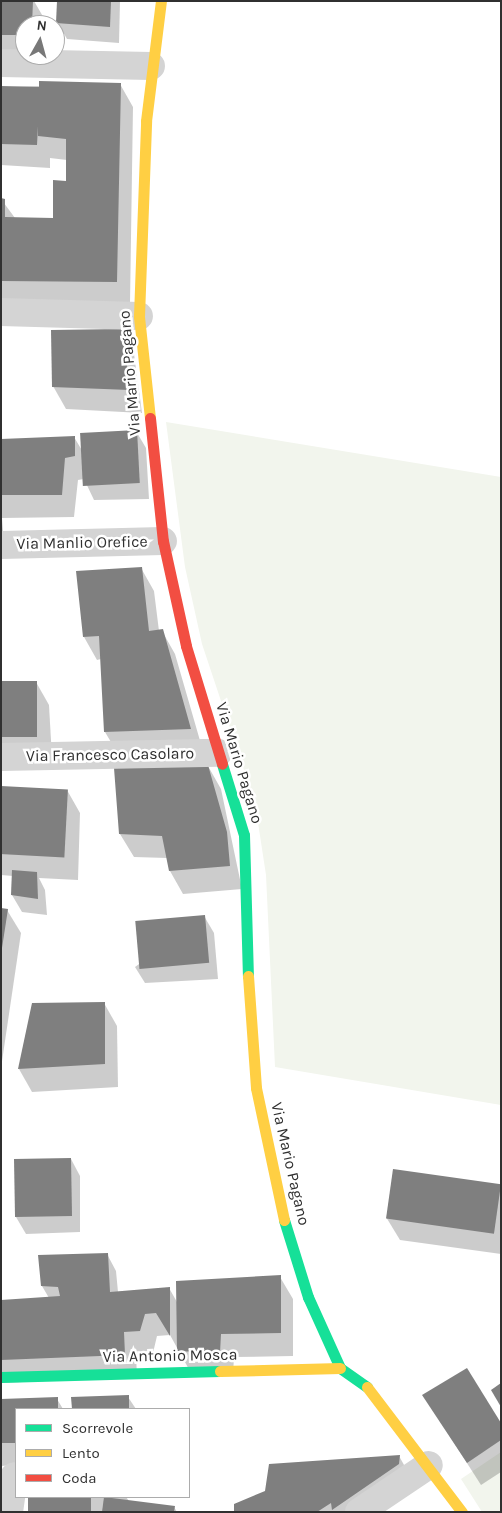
<!DOCTYPE html>
<html>
<head>
<meta charset="utf-8">
<style>
  body { margin:0 }
  #map { position:relative; width:502px; height:1513px; overflow:hidden; background:#fff; font-family:Karla,sans-serif }
  div>[style] { position:absolute }
  [style*='--x'] { left:calc(var(--x)*1px); top:calc(var(--y)*1px); width:calc(var(--w)*1px); rotate:calc(var(--a)*1deg) }
  .green>* { inset:0; background:#f2f5ed }
  .shadow>* { inset:0; background:#0003 }
  .building>* { inset:0; background:#7f7f7f; transform-origin:0 0 }
  .street>* { height:28px; margin:-14px; padding:0 14px; transform-origin:14px; border-radius:14px; background:#d4d4d4 }
  .fast>* { height:11px; margin:-5.5px; padding:0 5.5px; transform-origin:5.5px; border-radius:5.5px; background:#16e098 }
  .slow>* { height:11px; margin:-5.5px; padding:0 5.5px; transform-origin:5.5px; border-radius:5.5px; background:#ffcf43 }
  .jam>* { height:11px; margin:-5.5px; padding:0 5.5px; transform-origin:5.5px; border-radius:5.5px; background:#f24e42 }
  span { translate:-50% -50%; white-space:nowrap; text-align:center; line-height:1.15; -webkit-text-stroke:5px #fff; paint-order:stroke }
  .street-label { font-size:16px; color:#303030 }
  .frame { position:absolute; inset:0; border:2px solid #303030; pointer-events:none }
  .legend { position:absolute; left:15px; top:1408px; width:175px; height:90px; box-sizing:border-box; background:#fff; border:1px solid #acacac; margin:0; padding:6px 9px; list-style:none; font-size:15px; color:#303030 }
  .legend li { display:flex; align-items:center; gap:10px; height:25px }
  .legend b { width:25px; border:1px solid #acacac }
  .north { position:absolute; left:15px; top:15px; width:50px; height:50px; box-sizing:border-box; background:#fff; border:1px solid #acacac; border-radius:50%; rotate:7deg; font-size:14px; font-weight:700; line-height:20px; text-align:center; color:#303030 }
  .north::after { content:''; display:block; margin:auto; width:18px; height:22px; background:#787878; clip-path:polygon(50% 0,100% 100%,50% 72%,0 100%) }
</style>
</head>
<body>
<div id="map">
  <div class="green">
    <i style="clip-path:polygon(166px 422px,501px 477px,501px 1105px,275px 1067px,266px 875px,255px 803px,202px 644px,185px 567px)"></i>
    <i style="clip-path:polygon(501px 1452px,501px 1512px,482px 1512px,461px 1479px)"></i>
  </div>
  <div class="shadow">
    <i style="clip-path:polygon(1px 1px,34px 1px,45px 20px,45px 25px,25px 25px,25px 55px,1px 57px)"></i>
    <i style="clip-path:polygon(58px 1px,120px 1px,119px 43px,67px 39px,58px 23px)"></i>
    <i style="clip-path:polygon(120px 84px,133px 107px,130px 304px,1px 304px,1px 199px,15px 218px,54px 219px,67px 182px,67px 160px,50px 158px,50px 168px,1px 165px,1px 87px)"></i>
    <i style="clip-path:polygon(121px 331px,134px 354px,142px 413px,66px 409px,53px 386px)"></i>
    <i style="clip-path:polygon(136px 431px,146px 448px,149px 499px,94px 500px,84px 479px,78px 480px,74px 517px,2px 518px,4px 544px,1px 544px,1px 441px,74px 437px,83px 452px)"></i>
    <i style="clip-path:polygon(141px 568px,154px 591px,159px 631px,162px 631px,175px 654px,203px 751px,118px 754px,105px 732px,101px 659px,97px 660px,84px 637px)"></i>
    <i style="clip-path:polygon(1px 682px,36px 682px,49px 705px,52px 758px,1px 760px)"></i>
    <i style="clip-path:polygon(208px 766px,221px 789px,242px 889px,183px 894px,170px 871px,167px 858px,134px 857px,120px 834px)"></i>
    <i style="clip-path:polygon(1px 787px,67px 790px,80px 813px,78px 880px,39px 878px,45px 890px,47px 915px,22px 912px,12px 895px,13px 876px,1px 875px)"></i>
    <i style="clip-path:polygon(1px 909px,7px 910px,21px 933px,1px 1068px)"></i>
    <i style="clip-path:polygon(204px 916px,214px 933px,218px 979px,145px 983px,135px 967px)"></i>
    <i style="clip-path:polygon(104px 1003px,117px 1026px,118px 1087px,32px 1092px,19px 1069px)"></i>
    <i style="clip-path:polygon(71px 1159px,80px 1176px,80px 1232px,26px 1234px,16px 1217px)"></i>
    <i style="clip-path:polygon(501px 1186px,501px 1254px,400px 1240px,386px 1217px)"></i>
    <i style="clip-path:polygon(107px 1254px,116px 1271px,118px 1292px,169px 1288px,177px 1302px,280px 1277px,293px 1299px,293px 1356px,234px 1357px,233px 1375px,191px 1373px,170px 1335px,157px 1336px,153px 1353px,136px 1354px,137px 1377px,1px 1383px,1px 1301px,49px 1298px,42px 1286px)"></i>
    <i style="clip-path:polygon(424px 1396px,501px 1425px,501px 1472px,481px 1485px)"></i>
    <i style="clip-path:polygon(128px 1397px,136px 1409px,73px 1409px,73px 1398px)"></i>
    <i style="clip-path:polygon(57px 1399px,63px 1409px,16px 1409px,16px 1465px,1px 1466px,1px 1400px)"></i>
    <i style="clip-path:polygon(399px 1456px,412px 1479px,376px 1512px,235px 1512px)"></i>
    <i style="clip-path:polygon(29px 1497px,126px 1497px,129px 1501px,174px 1507px,177px 1512px,33px 1512px)"></i>
  </div>
  <div class="building">
    <i style="clip-path:polygon(1px 1px,33px 1px,32px 25px,25px 25px,25px 35px,1px 35px)"></i>
    <i style="clip-path:polygon(57px 1px,111px 1px,110px 27px,56px 23px)"></i>
    <i style="clip-path:polygon(39px 81px,121px 83px,117px 282px,1px 281px,1px 198px,5px 199px,5px 217px,53px 218px,53px 180px,66px 181px,66px 139px,38px 136px,38px 126px,37px 145px,1px 144px,1px 86px,39px 87px)"></i>
    <i style="clip-path:polygon(122px 329px,130px 390px,52px 387px,51px 330px)"></i>
    <i style="left:137px;top:430px;width:53px;height:57px;rotate:87deg"></i>
    <i style="clip-path:polygon(75px 436px,75px 456px,65px 458px,62px 495px,1px 495px,1px 439px)"></i>
    <i style="clip-path:polygon(142px 567px,149px 631px,163px 629px,191px 729px,104px 732px,99px 636px,83px 637px,76px 571px)"></i>
    <i style="left:1px;top:681px;width:36px;height:56px"></i>
    <i style="clip-path:polygon(208px 765px,227px 832px,230px 866px,169px 871px,162px 836px,119px 834px,114px 768px)"></i>
    <i style="left:1px;top:786px;width:67px;height:68px;rotate:3deg"></i>
    <i style="clip-path:polygon(12px 870px,37px 872px,38px 899px,11px 895px)"></i>
    <i style="clip-path:polygon(1px 908px,8px 909px,2px 948px,1px 948px)"></i>
    <i style="left:205px;top:915px;width:48px;height:70px;rotate:85deg"></i>
    <i style="clip-path:polygon(105px 1002px,105px 1064px,18px 1069px,32px 1003px)"></i>
    <i style="left:71px;top:1158px;width:58px;height:57px;rotate:89deg"></i>
    <i style="left:393px;top:1169px;width:109px;height:50px;rotate:8deg"></i>
    <i style="clip-path:polygon(108px 1253px,110px 1292px,170px 1287px,170px 1336px,156px 1313px,145px 1314px,140px 1331px,124px 1332px,125px 1355px,1px 1360px,1px 1300px,60px 1296px,58px 1287px,41px 1286px,38px 1255px)"></i>
    <i style="clip-path:polygon(281px 1275px,281px 1333px,221px 1334px,220px 1353px,177px 1351px,176px 1281px)"></i>
    <i style="clip-path:polygon(467px 1368px,501px 1423px,501px 1440px,467px 1463px,422px 1395px)"></i>
    <i style="clip-path:polygon(501px 1383px,501px 1407px,491px 1390px)"></i>
    <i style="clip-path:polygon(129px 1395px,129px 1409px,72px 1409px,71px 1397px)"></i>
    <i style="clip-path:polygon(58px 1397px,58px 1409px,16px 1409px,16px 1443px,1px 1443px,1px 1399px)"></i>
    <i style="clip-path:polygon(400px 1455px,399px 1464px,332px 1510px,331px 1503px,317px 1512px,234px 1512px,234px 1504px,265px 1491px,269px 1464px)"></i>
    <i style="left:28px;top:1497px;width:63px;height:16px"></i>
    <i style="clip-path:polygon(104px 1497px,175px 1506px,174px 1512px,102px 1512px)"></i>
  </div>
  <div class="street">
    <i style="--x:1;--y:63;--w:150;--a:1.1"></i>
    <i style="--x:1;--y:312;--w:138;--a:1.7"></i>
    <i style="--x:1;--y:545;--w:162;--a:-1.4"></i>
    <i style="--x:1;--y:757;--w:217;--a:-1.1"></i>
    <i style="--x:9;--y:1512;--w:36;--a:-82"></i>
    <i style="--x:359;--y:1512;--w:84;--a:-33.9"></i>
  </div>
  <div class="fast">
    <i style="--x:222;--y:764;--w:74;--a:72.8"></i>
    <i style="--x:244;--y:835;--w:141;--a:88.4"></i>
    <i style="--x:284;--y:1220;--w:81;--a:72.7"></i>
    <i style="--x:308;--y:1297;--w:78;--a:65.7"></i>
    <i style="--x:340;--y:1368;--w:33;--a:35"></i>
    <i style="--x:1;--y:1377;--w:219;--a:-1.6"></i>
  </div>
  <div class="slow">
    <i style="--x:150;--y:418;--w:103;--a:-96.2"></i>
    <i style="--x:139;--y:316;--w:195;--a:-87.9"></i>
    <i style="--x:146;--y:121;--w:121;--a:-82.9"></i>
    <i style="--x:248;--y:976;--w:112;--a:85.9"></i>
    <i style="--x:256;--y:1088;--w:135;--a:78"></i>
    <i style="--x:220;--y:1371;--w:120;--a:-1.4"></i>
    <i style="--x:367;--y:1387;--w:157;--a:52.8"></i>
  </div>
  <div class="jam">
    <i style="--x:150;--y:418;--w:124;--a:84"></i>
    <i style="--x:163;--y:541;--w:107;--a:77.6"></i>
    <i style="--x:186;--y:646;--w:123;--a:73"></i>
  </div>
  <div class="street-label">
    <span style="left:130px;top:373px;rotate:-95deg">Via Mario Pagano</span>
    <span style="left:82px;top:543px;rotate:-1deg">Via Manlio Orefice</span>
    <span style="left:110px;top:755px;rotate:-1deg">Via Francesco Casolaro</span>
    <span style="left:239px;top:763px;rotate:73deg">Via Mario Pagano</span>
    <span style="left:290px;top:1164px;rotate:77deg">Via Mario Pagano</span>
    <span style="left:170px;top:1356px;rotate:-1deg">Via Antonio Mosca</span>
  </div>
  <div class="frame"></div>
  <ul class="legend">
  <li><b style="height:6px;background:#16e098"></b>Scorrevole</li>
  <li><b style="height:6px;background:#ffcf43"></b>Lento</li>
  <li><b style="height:6px;background:#f24e42"></b>Coda</li>
  </ul>
  <div class="north">N</div>
</div>
</body>
</html>
